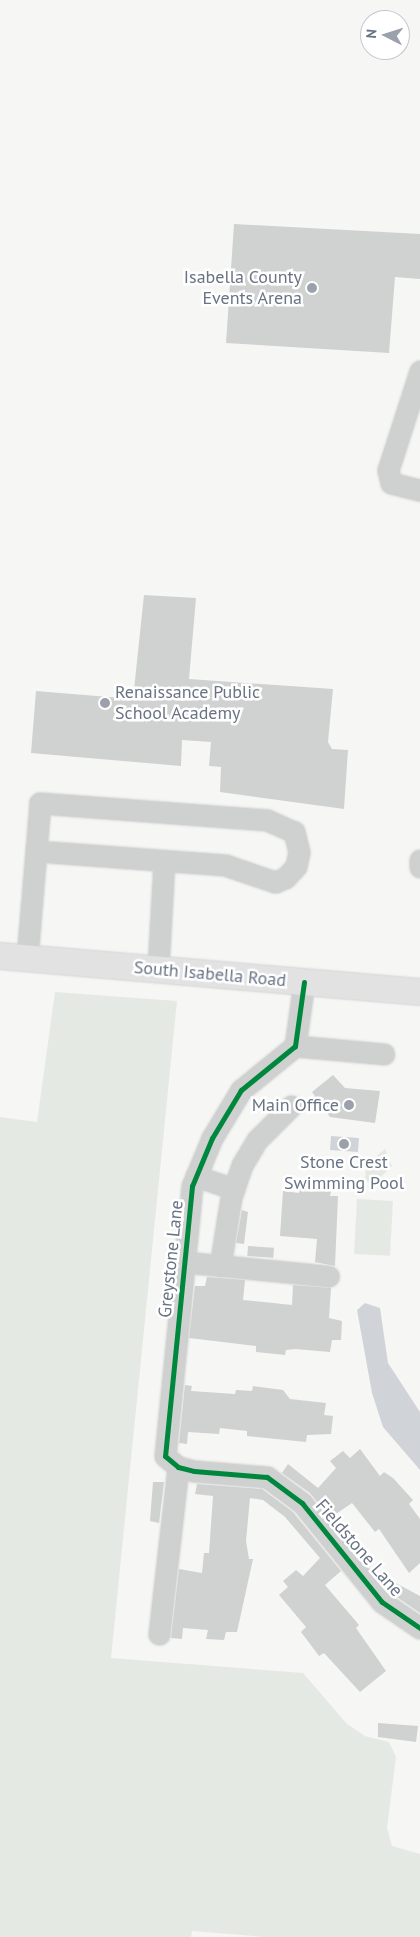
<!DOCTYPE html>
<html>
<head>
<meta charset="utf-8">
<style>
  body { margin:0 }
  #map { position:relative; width:420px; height:1937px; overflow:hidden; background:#f6f6f5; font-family:"PT Sans",sans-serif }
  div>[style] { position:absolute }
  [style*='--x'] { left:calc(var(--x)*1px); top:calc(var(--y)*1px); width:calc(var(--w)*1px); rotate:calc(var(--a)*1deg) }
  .green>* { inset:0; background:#e5e9e3; transform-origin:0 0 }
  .water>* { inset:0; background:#d0d4d8; transform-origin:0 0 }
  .building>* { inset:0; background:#d0d1d1; transform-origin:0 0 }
  .roads { filter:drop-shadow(0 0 1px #d2d2d3) drop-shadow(0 0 1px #d2d2d3) }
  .minor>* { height:21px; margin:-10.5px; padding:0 10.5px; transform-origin:10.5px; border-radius:10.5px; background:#cfd0d0 }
  .major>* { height:26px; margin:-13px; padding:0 13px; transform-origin:13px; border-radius:13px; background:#e2e2e2 }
  .cycleway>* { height:5px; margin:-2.5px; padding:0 2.5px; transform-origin:2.5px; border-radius:2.5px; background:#00873e }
  .dots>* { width:14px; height:14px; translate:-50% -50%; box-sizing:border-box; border:2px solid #fff; border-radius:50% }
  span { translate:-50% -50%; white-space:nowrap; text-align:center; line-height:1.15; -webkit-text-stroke:5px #fff; paint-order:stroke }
  .poi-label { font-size:18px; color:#687383 }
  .right { translate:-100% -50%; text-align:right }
  .left { translate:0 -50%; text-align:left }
  .street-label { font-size:18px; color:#687383 }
  .north { position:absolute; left:360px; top:10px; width:50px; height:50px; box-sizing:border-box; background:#fff; border:1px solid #c3c7cd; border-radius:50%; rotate:275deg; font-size:14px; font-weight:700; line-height:20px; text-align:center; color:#687383 }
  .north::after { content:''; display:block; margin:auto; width:18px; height:22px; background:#9aa1ab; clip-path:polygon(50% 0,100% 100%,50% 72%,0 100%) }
</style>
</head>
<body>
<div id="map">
  <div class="green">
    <i style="clip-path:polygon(55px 992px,177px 1001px,111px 1658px,303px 1673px,347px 1724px,365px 1736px,389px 1742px,396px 1757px,387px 1828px,392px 1846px,420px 1854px,420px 1937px,264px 1937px,192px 1931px,191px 1937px,0 1937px,0 1117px,37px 1122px)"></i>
    <i style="clip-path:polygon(385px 1149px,392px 1166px,376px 1182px,365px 1181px,366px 1165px)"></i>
    <i style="left:357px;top:1199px;width:36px;height:55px;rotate:3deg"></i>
  </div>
  <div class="water">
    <i style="left:331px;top:1136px;width:28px;height:14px;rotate:4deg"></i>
    <i style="clip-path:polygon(365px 1303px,380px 1308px,388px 1363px,420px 1412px,420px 1470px,383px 1427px,372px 1393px,357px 1310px)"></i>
  </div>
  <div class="building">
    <i style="clip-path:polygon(234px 224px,420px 234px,420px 279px,395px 277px,389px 353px,226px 343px)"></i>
    <i style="clip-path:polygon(144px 595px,196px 598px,189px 679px,333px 689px,328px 742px,332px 749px,348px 750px,344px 809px,220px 792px,221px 767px,209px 766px,211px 742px,182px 740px,181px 766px,31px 753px,36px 691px,133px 699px)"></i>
    <i style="clip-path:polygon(333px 1075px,345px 1088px,380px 1091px,375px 1123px,330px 1117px,312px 1092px)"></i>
    <i style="clip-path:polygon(300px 1188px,331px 1191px,330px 1196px,338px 1196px,335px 1266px,315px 1262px,317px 1239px,280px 1236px,283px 1191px,299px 1193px)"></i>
    <i style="clip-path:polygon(242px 1210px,248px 1212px,244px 1244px,236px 1243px)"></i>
    <i style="left:248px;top:1246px;width:26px;height:10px;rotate:4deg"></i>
    <i style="clip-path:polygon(207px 1277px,245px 1280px,243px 1300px,292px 1305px,293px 1285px,331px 1288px,329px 1318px,342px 1321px,341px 1340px,332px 1340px,330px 1352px,295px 1349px,286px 1350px,285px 1355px,256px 1352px,256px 1346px,189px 1338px,195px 1286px,205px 1286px)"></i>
    <i style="clip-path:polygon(185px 1385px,192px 1386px,191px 1391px,235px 1394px,236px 1390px,252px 1391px,253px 1386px,283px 1390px,290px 1399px,326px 1403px,324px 1415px,333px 1416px,331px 1434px,307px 1435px,306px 1442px,247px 1436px,247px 1431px,220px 1428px,219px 1434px,188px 1432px,187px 1444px,179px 1443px)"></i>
    <i style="clip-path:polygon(360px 1449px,380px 1476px,384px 1472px,393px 1478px,413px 1500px,409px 1504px,420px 1519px,420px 1563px,409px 1573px,379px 1529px,375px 1532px,352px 1503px,330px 1518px,310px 1493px,282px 1473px,288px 1464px,318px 1488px,336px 1468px,330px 1461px,343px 1451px,350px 1458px)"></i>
    <i style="clip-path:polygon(153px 1482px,164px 1482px,159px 1523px,150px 1521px)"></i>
    <i style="clip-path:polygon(197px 1484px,262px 1489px,293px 1512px,341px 1571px,325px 1585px,359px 1625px,356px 1628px,386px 1671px,360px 1692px,324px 1653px,319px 1656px,301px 1632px,306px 1627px,279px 1595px,288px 1587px,283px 1581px,296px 1570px,303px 1576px,320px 1558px,285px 1517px,263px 1500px,250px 1498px,246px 1541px,249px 1559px,253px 1559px,237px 1632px,226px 1632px,224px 1640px,206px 1639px,208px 1630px,183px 1628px,182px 1639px,171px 1638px,179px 1569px,202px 1573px,204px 1553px,209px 1553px,213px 1496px,195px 1494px)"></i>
    <i style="clip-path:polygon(390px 1580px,420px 1596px,420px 1613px,391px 1593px,385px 1586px)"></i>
    <i style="clip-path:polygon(378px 1723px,418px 1726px,416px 1742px,378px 1737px)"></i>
  </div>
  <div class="roads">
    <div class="minor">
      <i style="--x:420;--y:371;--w:104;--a:107.9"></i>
      <i style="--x:388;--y:470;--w:13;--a:77"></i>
      <i style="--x:391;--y:483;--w:30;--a:14"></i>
      <i style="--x:420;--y:860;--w:7;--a:90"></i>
      <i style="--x:27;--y:958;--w:107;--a:-85.2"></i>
      <i style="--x:36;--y:851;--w:190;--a:4.2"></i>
      <i style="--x:225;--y:865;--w:53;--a:18.8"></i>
      <i style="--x:275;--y:882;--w:11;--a:-22"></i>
      <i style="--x:285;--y:878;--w:16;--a:-47"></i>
      <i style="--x:296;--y:866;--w:14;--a:-78"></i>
      <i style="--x:299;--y:852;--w:21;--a:-104"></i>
      <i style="--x:294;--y:832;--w:30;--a:-156"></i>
      <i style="--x:267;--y:820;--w:228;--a:-175.7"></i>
      <i style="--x:40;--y:803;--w:48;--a:94.8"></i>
      <i style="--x:158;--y:969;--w:107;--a:-86.8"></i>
      <i style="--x:304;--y:982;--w:65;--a:98"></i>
      <i style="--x:295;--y:1046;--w:70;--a:140.8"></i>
      <i style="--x:241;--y:1090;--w:56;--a:121.1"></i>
      <i style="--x:212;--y:1138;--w:52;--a:112.6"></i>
      <i style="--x:192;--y:1186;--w:271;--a:95.7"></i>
      <i style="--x:165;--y:1456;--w:17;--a:40"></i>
      <i style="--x:178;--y:1467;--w:16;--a:14"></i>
      <i style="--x:194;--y:1471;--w:73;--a:4.7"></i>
      <i style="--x:267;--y:1477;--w:44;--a:36.6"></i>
      <i style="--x:302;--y:1503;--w:127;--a:51.1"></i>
      <i style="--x:382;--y:1602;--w:46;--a:34.4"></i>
      <i style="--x:295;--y:1046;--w:89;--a:5.1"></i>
      <i style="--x:196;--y:1176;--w:40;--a:18.9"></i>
      <i style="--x:184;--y:1262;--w:145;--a:5.6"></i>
      <i style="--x:220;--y:1266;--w:70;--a:-80.9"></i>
      <i style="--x:231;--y:1197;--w:34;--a:-71"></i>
      <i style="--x:242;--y:1165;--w:29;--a:-59"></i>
      <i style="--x:257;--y:1140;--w:48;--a:-45"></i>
      <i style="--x:159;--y:1634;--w:168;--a:-83.5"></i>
    </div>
    <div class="major">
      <i style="--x:0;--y:956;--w:422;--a:4.9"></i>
    </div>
  </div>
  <div class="cycleway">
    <i style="--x:304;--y:982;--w:65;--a:98"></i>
    <i style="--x:295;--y:1046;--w:70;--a:140.8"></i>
    <i style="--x:241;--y:1090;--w:56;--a:121.1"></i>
    <i style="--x:212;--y:1138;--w:52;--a:112.6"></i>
    <i style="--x:192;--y:1186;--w:271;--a:95.7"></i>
    <i style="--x:165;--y:1456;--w:17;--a:40"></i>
    <i style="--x:178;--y:1467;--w:16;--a:14"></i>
    <i style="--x:194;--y:1471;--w:73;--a:4.7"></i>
    <i style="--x:267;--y:1477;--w:44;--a:36.6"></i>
    <i style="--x:302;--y:1503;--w:127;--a:51.1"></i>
    <i style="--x:382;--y:1602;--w:46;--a:34.4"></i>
  </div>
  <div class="dots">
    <i style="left:312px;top:288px;background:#9aa1ab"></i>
    <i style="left:105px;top:703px;background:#9aa1ab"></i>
    <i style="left:349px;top:1105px;background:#9aa1ab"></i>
    <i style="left:344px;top:1144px;background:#9aa1ab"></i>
  </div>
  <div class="poi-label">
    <span class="right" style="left:302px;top:288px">Isabella County<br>Events Arena</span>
    <span class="left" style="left:115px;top:703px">Renaissance Public<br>School Academy</span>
    <span class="right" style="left:339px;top:1105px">Main Office</span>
    <span style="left:344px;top:1173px">Stone Crest<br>Swimming Pool</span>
  </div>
  <div class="street-label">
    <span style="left:210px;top:974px;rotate:5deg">South Isabella Road</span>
    <span style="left:171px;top:1259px;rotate:-84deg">Greystone Lane</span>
    <span style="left:359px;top:1548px;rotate:49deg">Fieldstone Lane</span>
  </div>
  <div class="north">N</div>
</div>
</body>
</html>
